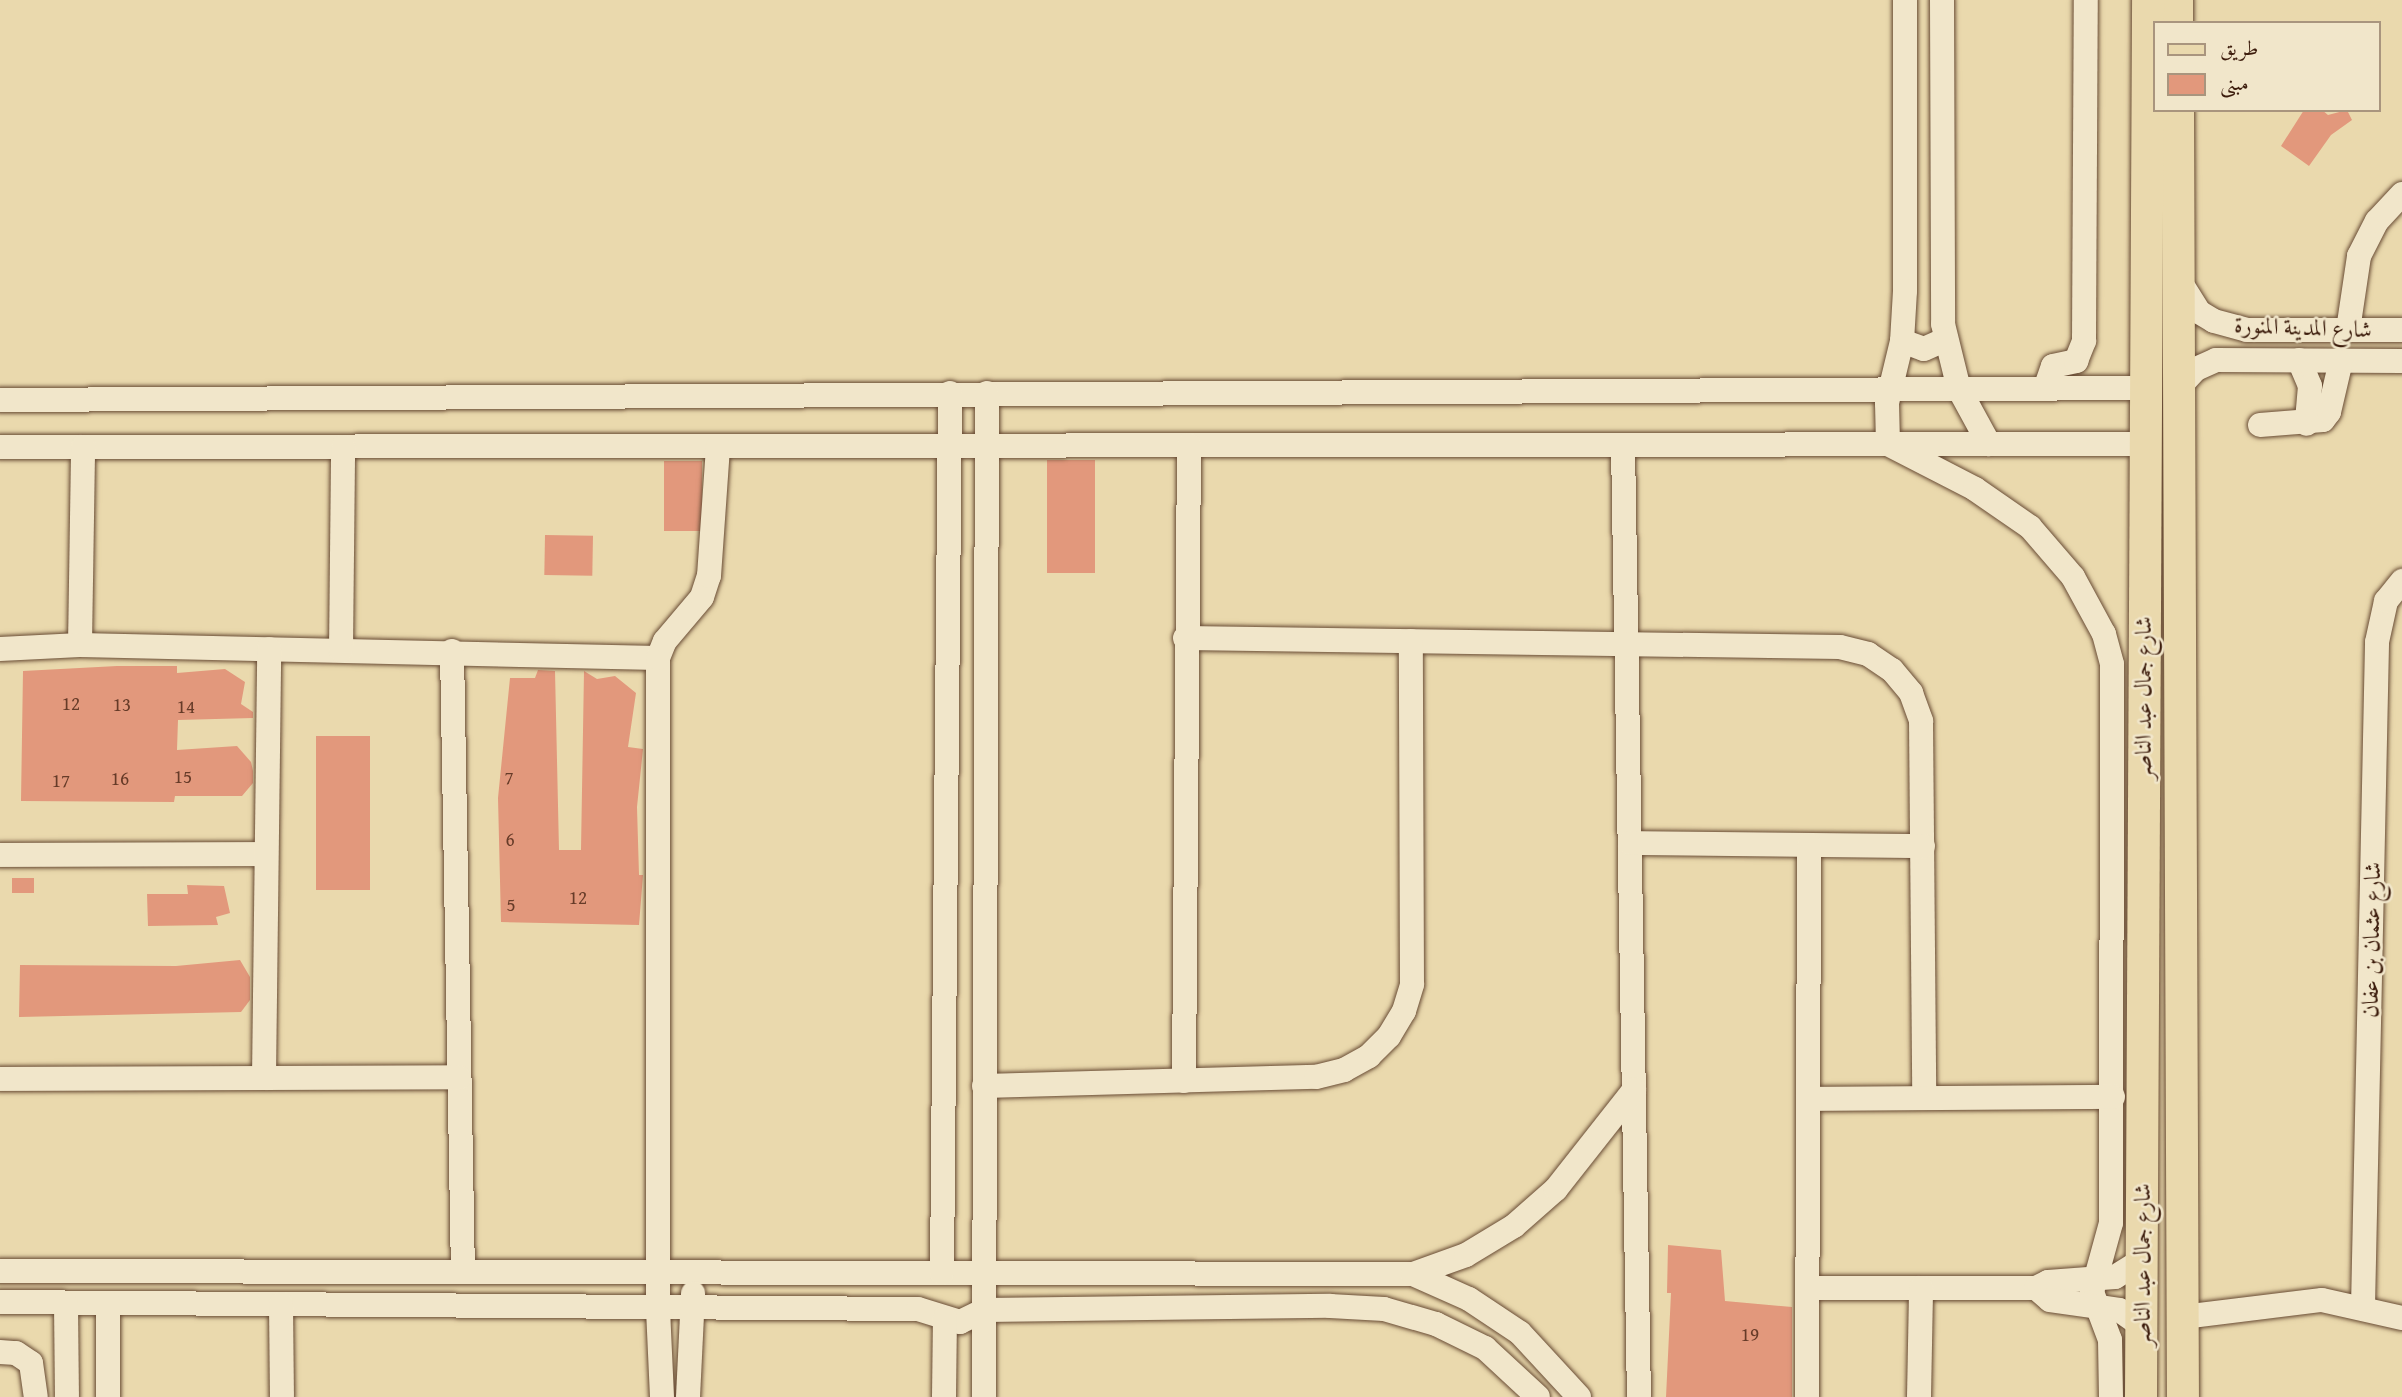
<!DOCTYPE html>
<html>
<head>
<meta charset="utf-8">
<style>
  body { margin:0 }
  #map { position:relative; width:2402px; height:1397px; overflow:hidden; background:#ead9ad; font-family:"Gentium Book Plus",Amiri,serif }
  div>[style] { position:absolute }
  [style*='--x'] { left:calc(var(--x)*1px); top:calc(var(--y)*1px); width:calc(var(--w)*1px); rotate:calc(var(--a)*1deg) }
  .building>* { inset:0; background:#e2987c; transform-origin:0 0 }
  .roads { filter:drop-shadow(0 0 2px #684b34) drop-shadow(0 0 2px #684b34) }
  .minor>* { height:24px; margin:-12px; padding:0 12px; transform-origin:12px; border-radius:12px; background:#f1e6ca }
  .major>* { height:32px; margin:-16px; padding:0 16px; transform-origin:16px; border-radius:16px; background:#ead9ad }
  span { translate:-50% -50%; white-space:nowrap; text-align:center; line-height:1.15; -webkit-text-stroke:5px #f1e6ca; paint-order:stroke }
  .number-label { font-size:19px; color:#663b28 }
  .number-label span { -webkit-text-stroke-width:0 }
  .street-label { font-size:23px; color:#3c1c0c }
  .legend { position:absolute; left:2153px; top:21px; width:228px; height:91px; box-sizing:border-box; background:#f1e6ca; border:2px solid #a9957e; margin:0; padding:9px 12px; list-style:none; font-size:21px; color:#3c1c0c }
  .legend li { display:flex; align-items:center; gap:14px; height:35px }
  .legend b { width:35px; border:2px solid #a9957e }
</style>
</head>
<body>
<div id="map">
  <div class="building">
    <i style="clip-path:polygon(2304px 110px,2322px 110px,2328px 115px,2347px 110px,2352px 120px,2331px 135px,2309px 166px,2281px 146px)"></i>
    <i style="left:1047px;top:460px;width:48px;height:113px"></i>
    <i style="left:664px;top:461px;width:38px;height:70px"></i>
    <i style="left:545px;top:535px;width:48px;height:40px;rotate:1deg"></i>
    <i style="clip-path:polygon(117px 666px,177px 666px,177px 673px,225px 669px,245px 682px,241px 704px,253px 712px,253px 718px,178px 720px,177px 750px,237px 746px,251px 762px,253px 771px,253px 783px,242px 796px,175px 796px,174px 802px,21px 801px,23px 671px)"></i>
    <i style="clip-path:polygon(538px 670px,555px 671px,559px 850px,581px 850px,584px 671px,597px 679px,615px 676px,636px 693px,628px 747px,643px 749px,637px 807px,639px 875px,643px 875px,639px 925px,501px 922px,498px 798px,510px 678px,535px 678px)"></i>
    <i style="left:370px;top:736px;width:154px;height:54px;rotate:90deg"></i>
    <i style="left:34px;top:878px;width:15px;height:22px;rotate:90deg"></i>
    <i style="clip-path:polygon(187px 885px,224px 886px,230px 913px,216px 917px,218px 925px,148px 926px,147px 894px,188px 894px)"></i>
    <i style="clip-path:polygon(240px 960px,250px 977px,250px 1000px,241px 1012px,19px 1017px,20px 965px,176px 966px)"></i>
    <i style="clip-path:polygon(1668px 1245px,1721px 1250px,1725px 1301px,1792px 1307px,1792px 1397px,1666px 1397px,1671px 1293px,1667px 1293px)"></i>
  </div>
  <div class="roads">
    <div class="minor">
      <i style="--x:1905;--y:0;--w:291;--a:90"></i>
      <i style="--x:1905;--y:291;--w:50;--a:93.4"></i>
      <i style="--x:1902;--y:341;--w:64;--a:103.6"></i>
      <i style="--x:1887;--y:403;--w:41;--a:88.6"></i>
      <i style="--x:1888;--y:444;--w:98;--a:27.3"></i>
      <i style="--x:1975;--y:489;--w:67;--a:34.6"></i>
      <i style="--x:2030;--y:527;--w:66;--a:49.3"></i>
      <i style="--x:2073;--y:577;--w:65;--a:61.5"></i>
      <i style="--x:2104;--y:634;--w:31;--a:75"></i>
      <i style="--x:2112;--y:664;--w:559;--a:90.1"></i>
      <i style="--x:2111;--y:1223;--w:72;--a:105.4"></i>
      <i style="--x:2092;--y:1292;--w:51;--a:69.4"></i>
      <i style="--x:2110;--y:1340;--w:57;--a:89"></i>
      <i style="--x:1942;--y:0;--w:324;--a:89.8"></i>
      <i style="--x:1943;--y:324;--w:67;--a:76.2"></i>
      <i style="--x:1959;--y:389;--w:63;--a:61.4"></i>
      <i style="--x:2181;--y:283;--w:34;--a:58"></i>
      <i style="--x:2199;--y:312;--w:17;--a:31"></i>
      <i style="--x:2214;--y:321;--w:34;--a:15"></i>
      <i style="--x:2247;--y:330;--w:155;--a:0"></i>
      <i style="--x:2348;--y:330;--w:75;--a:-81.5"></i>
      <i style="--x:2359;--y:256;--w:39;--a:-63"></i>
      <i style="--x:2377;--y:221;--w:37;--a:-47"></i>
      <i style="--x:1902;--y:341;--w:23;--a:20"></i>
      <i style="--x:1924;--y:349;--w:24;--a:-24"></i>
      <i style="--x:2299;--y:360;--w:28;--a:67"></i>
      <i style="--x:2310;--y:386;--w:38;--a:95"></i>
      <i style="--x:2181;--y:385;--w:22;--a:-47"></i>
      <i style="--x:2196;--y:369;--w:22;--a:-24"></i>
      <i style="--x:2216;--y:360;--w:186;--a:0.3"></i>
      <i style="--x:2045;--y:389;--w:24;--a:-71"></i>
      <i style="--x:2053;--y:366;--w:24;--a:-12"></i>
      <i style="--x:2076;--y:361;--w:22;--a:-68"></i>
      <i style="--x:2084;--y:341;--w:341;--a:-89.7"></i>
      <i style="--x:0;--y:400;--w:2144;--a:-0.32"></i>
      <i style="--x:2260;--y:425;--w:63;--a:-4.5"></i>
      <i style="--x:2323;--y:420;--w:10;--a:-53"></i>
      <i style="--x:2329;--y:412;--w:52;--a:-76.8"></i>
      <i style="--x:1623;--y:445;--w:952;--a:89.04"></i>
      <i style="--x:0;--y:447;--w:2144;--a:-0.08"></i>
      <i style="--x:1185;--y:638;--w:655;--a:0.79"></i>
      <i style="--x:1840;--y:647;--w:29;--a:14"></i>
      <i style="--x:1868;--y:654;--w:29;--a:34"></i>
      <i style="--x:1892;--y:670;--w:30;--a:50"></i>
      <i style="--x:1911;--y:693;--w:30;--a:70"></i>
      <i style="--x:1921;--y:721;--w:376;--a:89.5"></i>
      <i style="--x:80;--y:645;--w:198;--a:-89.1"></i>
      <i style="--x:0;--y:649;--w:80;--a:-2.9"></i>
      <i style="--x:80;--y:645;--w:578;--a:1.29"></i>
      <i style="--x:341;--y:650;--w:203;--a:-89.4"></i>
      <i style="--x:452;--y:651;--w:621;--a:88.99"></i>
      <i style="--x:1630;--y:843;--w:293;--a:0.6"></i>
      <i style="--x:0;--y:855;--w:266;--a:-0.2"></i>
      <i style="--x:264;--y:1078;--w:429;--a:-89.3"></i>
      <i style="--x:0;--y:1079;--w:459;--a:-0.2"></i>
      <i style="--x:1184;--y:1081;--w:636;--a:-89.55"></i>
      <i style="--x:984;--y:1086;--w:332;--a:-1.6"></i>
      <i style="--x:1316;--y:1077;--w:29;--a:-14"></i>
      <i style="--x:1344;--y:1070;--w:29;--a:-29"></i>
      <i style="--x:1369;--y:1056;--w:28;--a:-45"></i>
      <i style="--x:1389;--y:1036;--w:29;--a:-59"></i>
      <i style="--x:1404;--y:1011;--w:28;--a:-73"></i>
      <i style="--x:1412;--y:984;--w:343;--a:-90.2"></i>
      <i style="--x:1808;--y:1099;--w:305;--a:-0.4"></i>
      <i style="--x:0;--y:1271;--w:1413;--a:0.12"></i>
      <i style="--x:1413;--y:1274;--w:56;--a:-19.7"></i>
      <i style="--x:1466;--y:1255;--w:56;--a:-31.1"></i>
      <i style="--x:1514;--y:1226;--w:56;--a:-41.4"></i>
      <i style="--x:1556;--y:1189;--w:126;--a:-51.8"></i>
      <i style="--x:942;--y:1273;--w:880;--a:-89.48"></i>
      <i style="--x:1413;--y:1274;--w:61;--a:24.1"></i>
      <i style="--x:1469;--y:1299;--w:61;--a:33.7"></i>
      <i style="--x:1520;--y:1333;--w:87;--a:47.3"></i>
      <i style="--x:1808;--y:1288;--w:228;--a:0"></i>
      <i style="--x:2036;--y:1288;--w:13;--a:-27"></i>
      <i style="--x:2048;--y:1282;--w:67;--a:-4.3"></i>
      <i style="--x:2115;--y:1277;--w:32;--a:-32"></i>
      <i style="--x:2036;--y:1288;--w:18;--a:41"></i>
      <i style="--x:2050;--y:1300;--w:70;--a:8.2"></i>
      <i style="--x:2119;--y:1310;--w:28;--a:35"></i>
      <i style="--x:0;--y:1302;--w:918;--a:0.44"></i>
      <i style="--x:918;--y:1309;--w:44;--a:17.2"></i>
      <i style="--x:960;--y:1322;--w:28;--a:-26"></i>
      <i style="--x:985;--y:1310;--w:345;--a:-0.7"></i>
      <i style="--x:1330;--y:1306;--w:54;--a:3.2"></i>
      <i style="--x:1384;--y:1309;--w:54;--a:16.1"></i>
      <i style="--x:1436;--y:1324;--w:55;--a:26.1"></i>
      <i style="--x:1485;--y:1348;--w:72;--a:42.8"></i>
      <i style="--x:66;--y:1304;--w:93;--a:89.4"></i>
      <i style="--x:281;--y:1304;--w:93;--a:89.4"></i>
      <i style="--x:2363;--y:1307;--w:665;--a:-88.79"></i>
      <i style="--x:2377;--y:642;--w:42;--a:-77.6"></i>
      <i style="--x:2386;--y:601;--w:26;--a:-51"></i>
      <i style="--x:2183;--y:1317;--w:140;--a:-7"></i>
      <i style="--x:2322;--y:1300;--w:82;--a:12.7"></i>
      <i style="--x:0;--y:1352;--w:16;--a:4"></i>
      <i style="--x:16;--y:1353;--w:18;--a:34"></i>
      <i style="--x:31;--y:1363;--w:34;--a:82"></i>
      <i style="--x:108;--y:1397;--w:94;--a:-90"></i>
      <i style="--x:662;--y:1397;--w:89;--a:-92.6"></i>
      <i style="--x:658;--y:1308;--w:650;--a:-90"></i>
      <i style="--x:658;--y:658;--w:18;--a:-68"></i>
      <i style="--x:665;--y:641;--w:57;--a:-49.9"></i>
      <i style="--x:702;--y:597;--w:22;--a:-72"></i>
      <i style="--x:709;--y:576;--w:130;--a:-86"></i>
      <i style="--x:688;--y:1397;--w:104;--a:-87.2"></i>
      <i style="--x:944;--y:1397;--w:79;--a:-89.3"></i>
      <i style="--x:984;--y:1397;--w:1004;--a:-89.83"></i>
      <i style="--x:1807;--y:1397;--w:552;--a:-89.79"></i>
      <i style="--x:1919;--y:1397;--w:109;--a:-88.9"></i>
    </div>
    <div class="major">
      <i style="--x:2177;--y:0;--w:23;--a:90"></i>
      <i style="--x:2178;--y:110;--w:1287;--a:89.78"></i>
      <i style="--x:2141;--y:1397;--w:1397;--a:-89.71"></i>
    </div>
  </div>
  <div class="number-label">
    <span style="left:71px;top:704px">12</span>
    <span style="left:122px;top:705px">13</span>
    <span style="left:186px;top:707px">14</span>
    <span style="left:183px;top:777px">15</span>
    <span style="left:509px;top:778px">7</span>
    <span style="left:120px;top:779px">16</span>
    <span style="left:61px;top:781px">17</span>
    <span style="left:510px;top:840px">6</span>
    <span style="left:578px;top:898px">12</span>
    <span style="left:511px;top:905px">5</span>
    <span style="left:1750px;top:1335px">19</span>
  </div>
  <div class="street-label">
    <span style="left:2303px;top:327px;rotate:2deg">شارع المدينة المنورة</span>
    <span style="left:2143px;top:698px;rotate:-90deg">شارع جمال عبد الناصر</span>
    <span style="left:2371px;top:940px;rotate:-89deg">شارع عثمان بن عفان</span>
    <span style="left:2142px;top:1265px;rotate:-90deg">شارع جمال عبد الناصر</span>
  </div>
  <ul class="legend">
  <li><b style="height:9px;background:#ead9ad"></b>طريق</li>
  <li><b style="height:19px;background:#e2987c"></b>مبنى</li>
  </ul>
</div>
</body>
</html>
